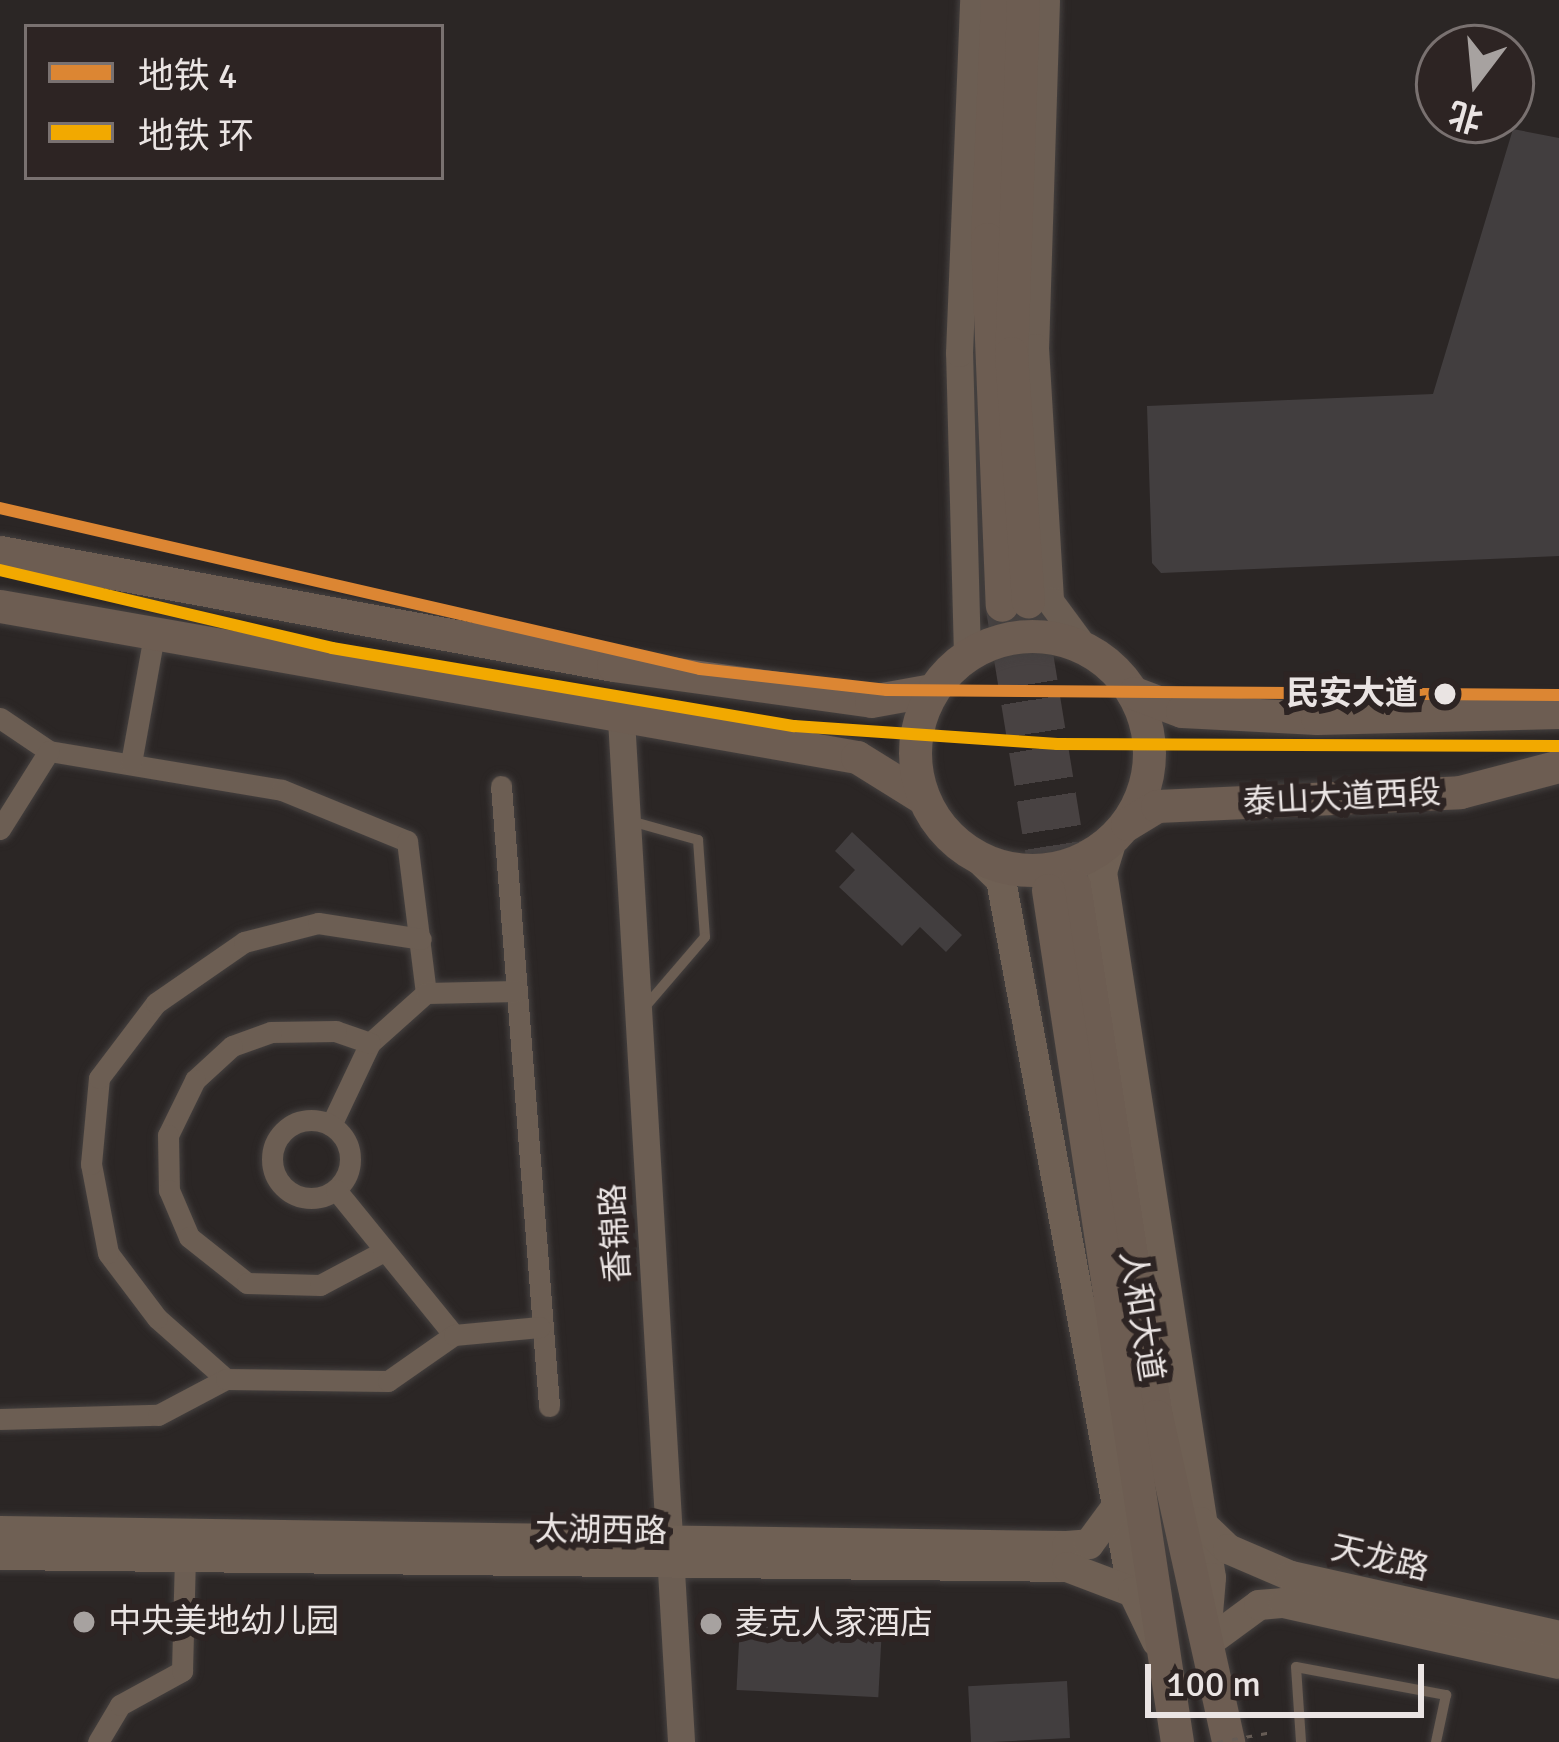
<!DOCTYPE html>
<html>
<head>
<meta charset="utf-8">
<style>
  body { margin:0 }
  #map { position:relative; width:1559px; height:1742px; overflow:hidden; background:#2b2625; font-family:Signika,"Noto Sans SC",sans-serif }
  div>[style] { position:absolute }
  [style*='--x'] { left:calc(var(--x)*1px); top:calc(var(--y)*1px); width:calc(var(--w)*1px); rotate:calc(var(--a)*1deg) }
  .building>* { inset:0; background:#423e3f; transform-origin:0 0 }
  .primary-tunnel>* { height:33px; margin-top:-16.5px; transform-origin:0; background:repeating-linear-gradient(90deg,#484242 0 33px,transparent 0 49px) }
  .roads { filter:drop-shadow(0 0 3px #454140) drop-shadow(0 0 3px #454140) }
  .service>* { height:10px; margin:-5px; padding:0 5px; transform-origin:5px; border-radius:5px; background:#6c5e53 }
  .minor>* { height:21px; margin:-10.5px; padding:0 10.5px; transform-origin:10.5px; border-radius:10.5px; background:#6c5e53 }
  .minor>.ring { margin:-10.5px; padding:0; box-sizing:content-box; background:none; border:21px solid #6c5e53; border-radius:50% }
  .tertiary>* { height:27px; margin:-13.5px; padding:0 13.5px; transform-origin:13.5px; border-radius:13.5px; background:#6c5e53 }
  .secondary>* { height:30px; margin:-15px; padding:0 15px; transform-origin:15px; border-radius:15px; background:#6f6054 }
  .primary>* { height:33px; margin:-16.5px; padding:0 16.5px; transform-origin:16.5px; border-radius:16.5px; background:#6d5d52 }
  .primary>.ring { margin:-16.5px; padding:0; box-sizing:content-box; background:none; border:33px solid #6d5d52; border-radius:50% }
  .path-bridge>* { height:3px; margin-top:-1.5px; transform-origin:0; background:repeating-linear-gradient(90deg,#665c55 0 6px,transparent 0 15px) }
  .metro-1>* { height:12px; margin:-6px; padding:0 6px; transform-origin:6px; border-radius:6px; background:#dc8633 }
  .metro-2>* { height:12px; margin:-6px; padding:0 6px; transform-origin:6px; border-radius:6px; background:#f2a900 }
  .dots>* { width:33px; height:33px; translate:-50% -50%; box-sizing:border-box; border:6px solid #2d2423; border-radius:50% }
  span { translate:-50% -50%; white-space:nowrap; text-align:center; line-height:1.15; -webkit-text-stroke:12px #2d2423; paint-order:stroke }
  .stop-label { font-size:33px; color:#eae4e3; font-weight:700 }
  .right { translate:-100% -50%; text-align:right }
  .street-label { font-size:33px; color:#eae4e3 }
  .poi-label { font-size:33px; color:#eae4e3 }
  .left { translate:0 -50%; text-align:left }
  .legend { position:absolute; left:24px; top:24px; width:420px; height:156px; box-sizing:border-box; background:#2d2423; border:3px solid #797170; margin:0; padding:15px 21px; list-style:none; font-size:36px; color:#eae4e3 }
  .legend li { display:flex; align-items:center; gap:24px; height:60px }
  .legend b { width:60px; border:3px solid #797170 }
  .north { position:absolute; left:1415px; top:24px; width:120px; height:120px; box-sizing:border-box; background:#2d2423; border:3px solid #797170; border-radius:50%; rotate:196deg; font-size:33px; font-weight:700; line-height:48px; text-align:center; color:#eae4e3 }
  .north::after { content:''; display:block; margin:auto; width:42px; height:54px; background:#a7a2a0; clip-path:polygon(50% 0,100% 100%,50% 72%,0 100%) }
  .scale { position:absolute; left:1145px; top:1664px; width:279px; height:54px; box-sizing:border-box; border:6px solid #eae4e3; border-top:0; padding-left:15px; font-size:36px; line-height:42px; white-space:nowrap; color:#eae4e3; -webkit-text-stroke:9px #2d2423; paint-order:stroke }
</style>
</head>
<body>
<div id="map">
  <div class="building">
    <i style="clip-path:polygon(1513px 129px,1559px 138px,1559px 556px,1161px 573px,1152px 563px,1147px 406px,1433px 394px)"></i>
    <i style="clip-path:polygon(852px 832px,962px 935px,946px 952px,920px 927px,902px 946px,839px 887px,855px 870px,835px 851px)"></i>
    <i style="left:740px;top:1623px;width:142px;height:67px;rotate:3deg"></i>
    <i style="left:1067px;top:1681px;width:57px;height:99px;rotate:87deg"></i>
  </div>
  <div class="primary-tunnel">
    <i style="--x:1028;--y:601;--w:288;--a:80.8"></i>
    <i style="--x:1002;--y:605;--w:289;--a:80.8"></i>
  </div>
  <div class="roads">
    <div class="service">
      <i style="--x:627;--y:820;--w:74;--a:15.7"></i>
      <i style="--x:698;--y:840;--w:97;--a:85.9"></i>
      <i style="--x:705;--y:937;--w:92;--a:130.6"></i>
      <i style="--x:1301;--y:1742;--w:75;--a:-93.8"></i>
      <i style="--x:1296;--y:1667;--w:153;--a:10.6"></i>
      <i style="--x:1446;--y:1695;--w:48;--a:102"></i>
    </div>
    <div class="minor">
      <i style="--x:0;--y:718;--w:59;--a:34"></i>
      <i style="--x:49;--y:751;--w:236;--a:9.5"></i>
      <i style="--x:282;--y:790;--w:135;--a:22.2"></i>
      <i style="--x:407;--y:841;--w:153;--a:82.9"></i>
      <i style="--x:426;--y:993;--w:75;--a:138.2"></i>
      <i style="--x:370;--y:1043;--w:91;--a:115.4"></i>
      <i style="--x:131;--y:763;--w:130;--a:-79.8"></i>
      <i style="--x:501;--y:786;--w:622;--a:85.57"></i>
      <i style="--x:0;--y:829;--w:92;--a:-57.9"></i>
      <i style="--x:426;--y:993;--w:91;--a:-1.3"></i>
      <i style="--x:370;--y:1043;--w:36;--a:-161"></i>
      <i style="--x:336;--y:1031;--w:65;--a:179.1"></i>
      <i style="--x:271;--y:1032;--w:41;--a:160.3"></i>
      <i style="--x:232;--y:1046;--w:50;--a:137.4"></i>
      <i style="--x:195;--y:1080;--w:61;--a:116.1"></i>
      <i style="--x:168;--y:1135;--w:55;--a:89"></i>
      <i style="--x:169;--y:1190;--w:51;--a:66.9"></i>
      <i style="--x:189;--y:1237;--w:74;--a:38.4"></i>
      <i style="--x:247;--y:1283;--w:73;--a:1.6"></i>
      <i style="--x:320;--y:1285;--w:72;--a:-28"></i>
      <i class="ring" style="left:272px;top:1120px;width:57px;height:57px"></i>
      <i style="--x:336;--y:1190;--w:187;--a:50.9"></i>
      <i style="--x:226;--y:1379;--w:92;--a:-138.5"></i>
      <i style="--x:157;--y:1318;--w:81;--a:-127"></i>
      <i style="--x:108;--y:1253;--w:91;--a:-100.8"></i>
      <i style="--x:91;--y:1164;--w:86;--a:-84.7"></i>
      <i style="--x:99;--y:1078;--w:94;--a:-52.8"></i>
      <i style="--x:156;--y:1003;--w:107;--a:-34.7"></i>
      <i style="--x:244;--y:942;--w:76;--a:-14.4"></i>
      <i style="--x:318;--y:923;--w:104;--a:8.8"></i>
      <i style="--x:0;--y:1419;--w:158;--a:-1.5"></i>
      <i style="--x:158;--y:1415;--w:77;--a:-27.9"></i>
      <i style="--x:226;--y:1379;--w:162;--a:0.7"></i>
      <i style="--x:388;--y:1381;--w:80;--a:-34.9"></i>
      <i style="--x:454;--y:1335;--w:86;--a:-5.3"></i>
      <i style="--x:98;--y:1742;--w:43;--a:-59.3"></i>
      <i style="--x:120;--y:1705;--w:71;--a:-28.7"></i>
      <i style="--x:182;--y:1671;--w:112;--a:-88.5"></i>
    </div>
    <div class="tertiary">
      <i style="--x:1046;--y:0;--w:347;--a:91.8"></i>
      <i style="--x:1035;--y:347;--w:254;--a:86.6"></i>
      <i style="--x:1050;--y:601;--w:57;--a:53.5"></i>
      <i style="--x:967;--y:655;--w:302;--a:-91.5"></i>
      <i style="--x:959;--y:353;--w:353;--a:-87.7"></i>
      <i style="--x:621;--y:719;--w:1025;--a:86.64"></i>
    </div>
    <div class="secondary">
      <i style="--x:1111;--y:843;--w:30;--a:107"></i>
      <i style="--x:1102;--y:872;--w:714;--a:81.22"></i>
      <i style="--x:1211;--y:1578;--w:48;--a:94.8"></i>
      <i style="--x:976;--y:856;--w:35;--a:44"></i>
      <i style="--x:1001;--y:880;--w:724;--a:79.5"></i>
      <i style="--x:1200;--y:1522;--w:39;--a:44"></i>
      <i style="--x:1228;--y:1549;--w:69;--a:23.2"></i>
      <i style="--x:1291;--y:1576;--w:275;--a:12.6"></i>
      <i style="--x:0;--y:1531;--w:1067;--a:0.81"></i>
      <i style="--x:1067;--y:1546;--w:22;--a:-5"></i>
      <i style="--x:1089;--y:1544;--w:47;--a:-53.6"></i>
      <i style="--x:0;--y:1555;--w:1067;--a:0.64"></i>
      <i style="--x:1067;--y:1567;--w:71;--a:20.7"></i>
      <i style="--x:1133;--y:1592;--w:55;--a:64.4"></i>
      <i style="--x:1206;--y:1644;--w:66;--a:-36.3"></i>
      <i style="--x:1259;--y:1605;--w:25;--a:-5"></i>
      <i style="--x:1284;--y:1603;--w:282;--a:12.5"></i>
    </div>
    <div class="primary">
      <i style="--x:997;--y:0;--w:239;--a:92.4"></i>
      <i style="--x:987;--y:239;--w:366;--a:87.7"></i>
      <i style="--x:1023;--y:0;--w:353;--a:91.9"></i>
      <i style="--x:1011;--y:353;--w:249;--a:86.1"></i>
      <i style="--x:0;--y:552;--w:623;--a:10.44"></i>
      <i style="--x:613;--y:665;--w:260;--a:7.9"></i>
      <i style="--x:871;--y:701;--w:62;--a:-10.2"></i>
      <i style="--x:0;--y:606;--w:870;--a:9.99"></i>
      <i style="--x:857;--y:757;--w:78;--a:31.8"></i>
      <i class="ring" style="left:915px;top:636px;width:201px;height:201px"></i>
      <i style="--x:1134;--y:693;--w:51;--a:20.6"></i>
      <i style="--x:1182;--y:711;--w:135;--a:3"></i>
      <i style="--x:1317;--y:718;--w:242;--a:-1.4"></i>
      <i style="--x:1127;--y:824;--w:35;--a:-31"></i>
      <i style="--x:1157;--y:806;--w:303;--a:-2.6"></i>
      <i style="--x:1460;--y:792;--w:102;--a:-14.7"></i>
      <i style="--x:1074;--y:885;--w:537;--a:81.22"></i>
      <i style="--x:1156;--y:1416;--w:334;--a:77.5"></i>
      <i style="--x:1048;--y:890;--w:862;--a:81.39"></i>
    </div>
  </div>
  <div class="path-bridge">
    <i style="--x:1217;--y:1742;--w:56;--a:-10.3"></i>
  </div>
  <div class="metro-1">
    <i style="--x:0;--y:508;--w:718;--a:12.95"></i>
    <i style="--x:700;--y:669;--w:188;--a:6.4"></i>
    <i style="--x:887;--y:690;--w:672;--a:0.43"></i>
  </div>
  <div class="metro-2">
    <i style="--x:0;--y:570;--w:341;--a:13.2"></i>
    <i style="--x:332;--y:648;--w:469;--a:9.6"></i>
    <i style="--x:794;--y:726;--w:264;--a:3.9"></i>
    <i style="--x:1057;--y:744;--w:502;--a:0.23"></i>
  </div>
  <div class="dots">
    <i style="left:1445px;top:694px;background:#eae4e3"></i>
    <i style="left:84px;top:1622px;background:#a7a2a0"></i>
    <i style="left:711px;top:1624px;background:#a7a2a0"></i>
  </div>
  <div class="stop-label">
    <span class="right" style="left:1418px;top:694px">民安大道</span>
  </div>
  <div class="street-label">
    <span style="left:1342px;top:798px;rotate:-3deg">泰山大道西段</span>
    <span style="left:616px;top:1233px;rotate:-93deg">香锦路</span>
    <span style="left:1141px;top:1316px;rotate:81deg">人和大道</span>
    <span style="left:601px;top:1531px;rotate:1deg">太湖西路</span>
    <span style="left:1380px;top:1559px;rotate:13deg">天龙路</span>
  </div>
  <div class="poi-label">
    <span class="left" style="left:108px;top:1622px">中央美地幼儿园</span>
    <span class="left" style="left:735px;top:1624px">麦克人家酒店</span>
  </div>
  <ul class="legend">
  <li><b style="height:15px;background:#dc8633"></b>地铁 4</li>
  <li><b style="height:15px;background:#f2a900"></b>地铁 环</li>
  </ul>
  <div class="north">北</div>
  <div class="scale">100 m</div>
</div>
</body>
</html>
